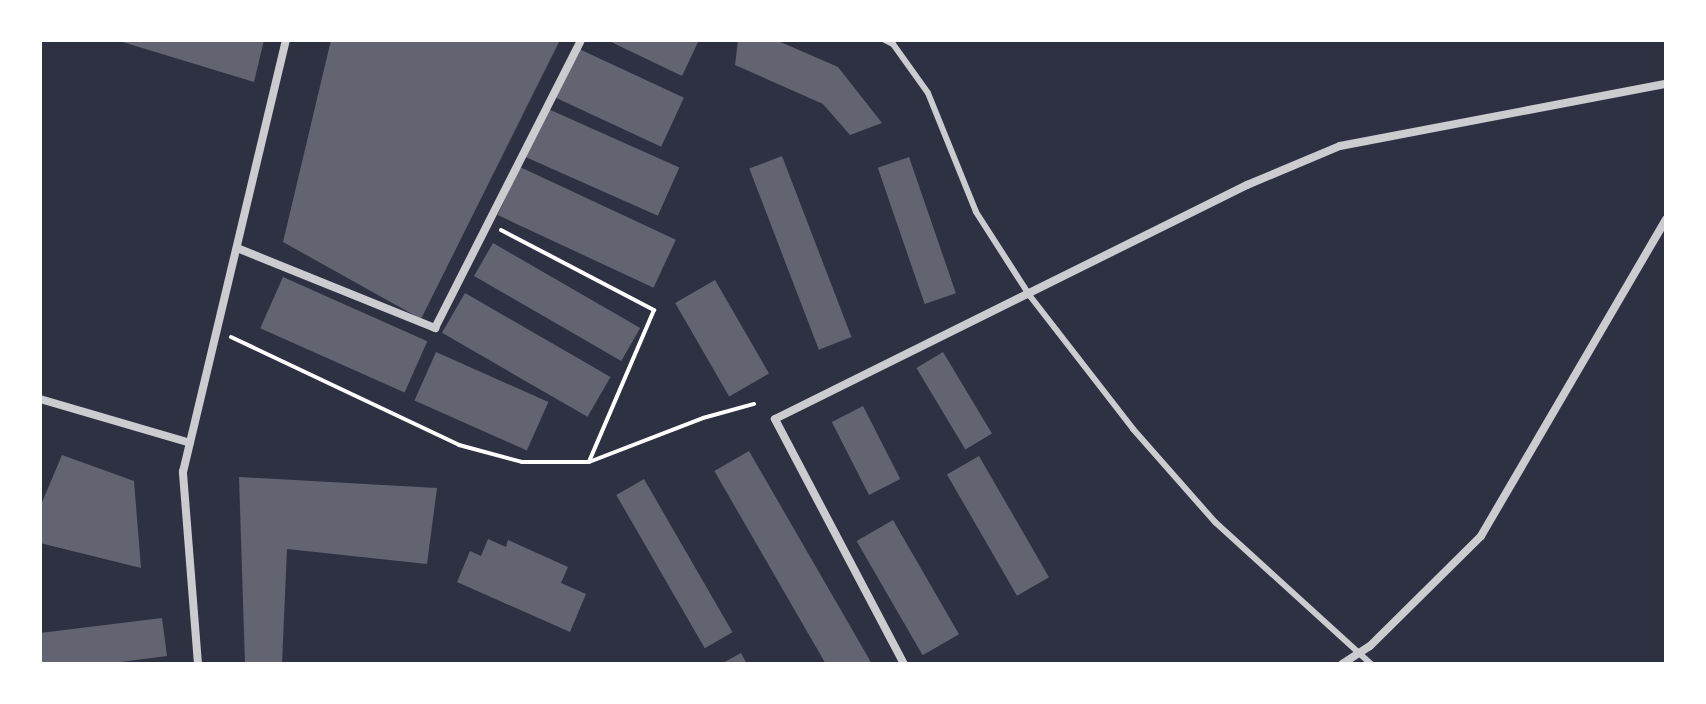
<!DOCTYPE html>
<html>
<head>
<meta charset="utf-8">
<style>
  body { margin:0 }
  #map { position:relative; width:1706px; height:704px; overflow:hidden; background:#2d3142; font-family:Inter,sans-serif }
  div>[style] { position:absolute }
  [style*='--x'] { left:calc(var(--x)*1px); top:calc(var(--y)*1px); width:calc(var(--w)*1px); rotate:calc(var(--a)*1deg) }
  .building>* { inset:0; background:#626471; transform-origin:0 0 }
  .path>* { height:4px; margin:-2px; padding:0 2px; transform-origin:2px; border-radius:2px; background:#fff }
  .service>* { height:6px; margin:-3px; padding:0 3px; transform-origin:3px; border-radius:3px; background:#caccd0 }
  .minor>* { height:8px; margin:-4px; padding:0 4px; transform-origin:4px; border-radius:4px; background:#caccd0 }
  span { translate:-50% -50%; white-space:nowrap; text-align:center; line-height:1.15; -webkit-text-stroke:7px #fff; paint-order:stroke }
  .frame { position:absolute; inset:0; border:42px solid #fff; pointer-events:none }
</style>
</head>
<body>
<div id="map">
  <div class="building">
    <i style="clip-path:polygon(116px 40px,264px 40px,254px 82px)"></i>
    <i style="clip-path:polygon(331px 40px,560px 40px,421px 319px,283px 242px)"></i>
    <i style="clip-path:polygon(607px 40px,699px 40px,682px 76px)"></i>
    <i style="clip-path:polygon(738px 40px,776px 40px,838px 67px,882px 123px,850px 135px,823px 104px,735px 65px)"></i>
    <i style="left:577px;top:48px;width:118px;height:54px;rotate:25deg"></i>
    <i style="left:546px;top:108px;width:146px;height:53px;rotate:24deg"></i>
    <i style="left:782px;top:156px;width:194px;height:35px;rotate:69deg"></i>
    <i style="left:909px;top:157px;width:144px;height:33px;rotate:71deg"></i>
    <i style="left:520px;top:167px;width:172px;height:53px;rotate:25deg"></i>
    <i style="left:493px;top:243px;width:170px;height:38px;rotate:30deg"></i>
    <i style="left:283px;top:277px;width:158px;height:56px;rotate:24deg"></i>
    <i style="left:715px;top:280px;width:108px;height:46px;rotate:60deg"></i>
    <i style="left:465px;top:293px;width:168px;height:46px;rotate:30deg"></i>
    <i style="left:436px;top:352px;width:123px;height:53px;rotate:24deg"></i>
    <i style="left:943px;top:352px;width:95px;height:31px;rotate:59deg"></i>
    <i style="left:863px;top:406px;width:82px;height:35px;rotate:63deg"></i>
    <i style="left:749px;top:451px;width:246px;height:40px;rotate:60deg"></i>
    <i style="clip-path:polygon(62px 455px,134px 481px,141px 568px,40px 543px,40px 507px)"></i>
    <i style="left:979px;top:456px;width:140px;height:37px;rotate:60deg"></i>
    <i style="clip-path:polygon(239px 477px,437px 488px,427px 564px,287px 549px,282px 664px,245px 664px)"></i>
    <i style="left:644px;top:479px;width:177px;height:32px;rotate:60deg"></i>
    <i style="left:893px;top:520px;width:132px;height:42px;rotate:60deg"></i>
    <i style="clip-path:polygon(488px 539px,506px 547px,508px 540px,568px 567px,561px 583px,586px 594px,570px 632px,457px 582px,470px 551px,481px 556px)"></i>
    <i style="clip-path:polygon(162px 618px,167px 656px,105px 664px,40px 664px,40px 633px)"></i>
    <i style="clip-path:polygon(741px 653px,747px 664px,721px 664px)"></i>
  </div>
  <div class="path">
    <i style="--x:501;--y:230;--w:173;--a:27.6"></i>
    <i style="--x:654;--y:310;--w:165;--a:113.2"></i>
    <i style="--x:231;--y:337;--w:252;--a:25.3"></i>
    <i style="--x:459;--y:445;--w:65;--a:15.1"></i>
    <i style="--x:522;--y:462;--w:67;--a:0"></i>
    <i style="--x:589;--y:462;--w:122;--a:-21.1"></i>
    <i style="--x:703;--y:418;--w:53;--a:-15.4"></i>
  </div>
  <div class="service">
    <i style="--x:885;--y:40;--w:9;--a:27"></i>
    <i style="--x:893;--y:44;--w:60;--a:54.5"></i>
    <i style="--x:928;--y:93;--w:128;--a:68"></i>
    <i style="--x:976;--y:212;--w:100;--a:57.3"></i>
    <i style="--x:1030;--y:296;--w:168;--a:52.2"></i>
    <i style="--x:1133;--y:429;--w:124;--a:48.6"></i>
    <i style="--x:1215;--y:522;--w:211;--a:42.3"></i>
  </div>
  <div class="minor">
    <i style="--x:237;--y:248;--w:214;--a:22"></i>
    <i style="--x:435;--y:328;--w:323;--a:-63.1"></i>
    <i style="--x:40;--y:399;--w:156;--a:16.3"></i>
    <i style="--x:198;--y:664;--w:193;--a:-94.5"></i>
    <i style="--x:183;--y:472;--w:444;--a:-76.6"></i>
    <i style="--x:904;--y:664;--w:277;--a:-117.8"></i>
    <i style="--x:775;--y:419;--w:527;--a:-26.37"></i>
    <i style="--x:1247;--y:185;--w:101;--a:-22.8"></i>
    <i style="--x:1340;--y:146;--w:332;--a:-10.8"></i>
    <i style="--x:1342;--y:664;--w:33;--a:-33"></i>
    <i style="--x:1370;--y:646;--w:156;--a:-44.7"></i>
    <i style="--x:1481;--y:536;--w:367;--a:-59.7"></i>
  </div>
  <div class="frame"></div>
</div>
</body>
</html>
